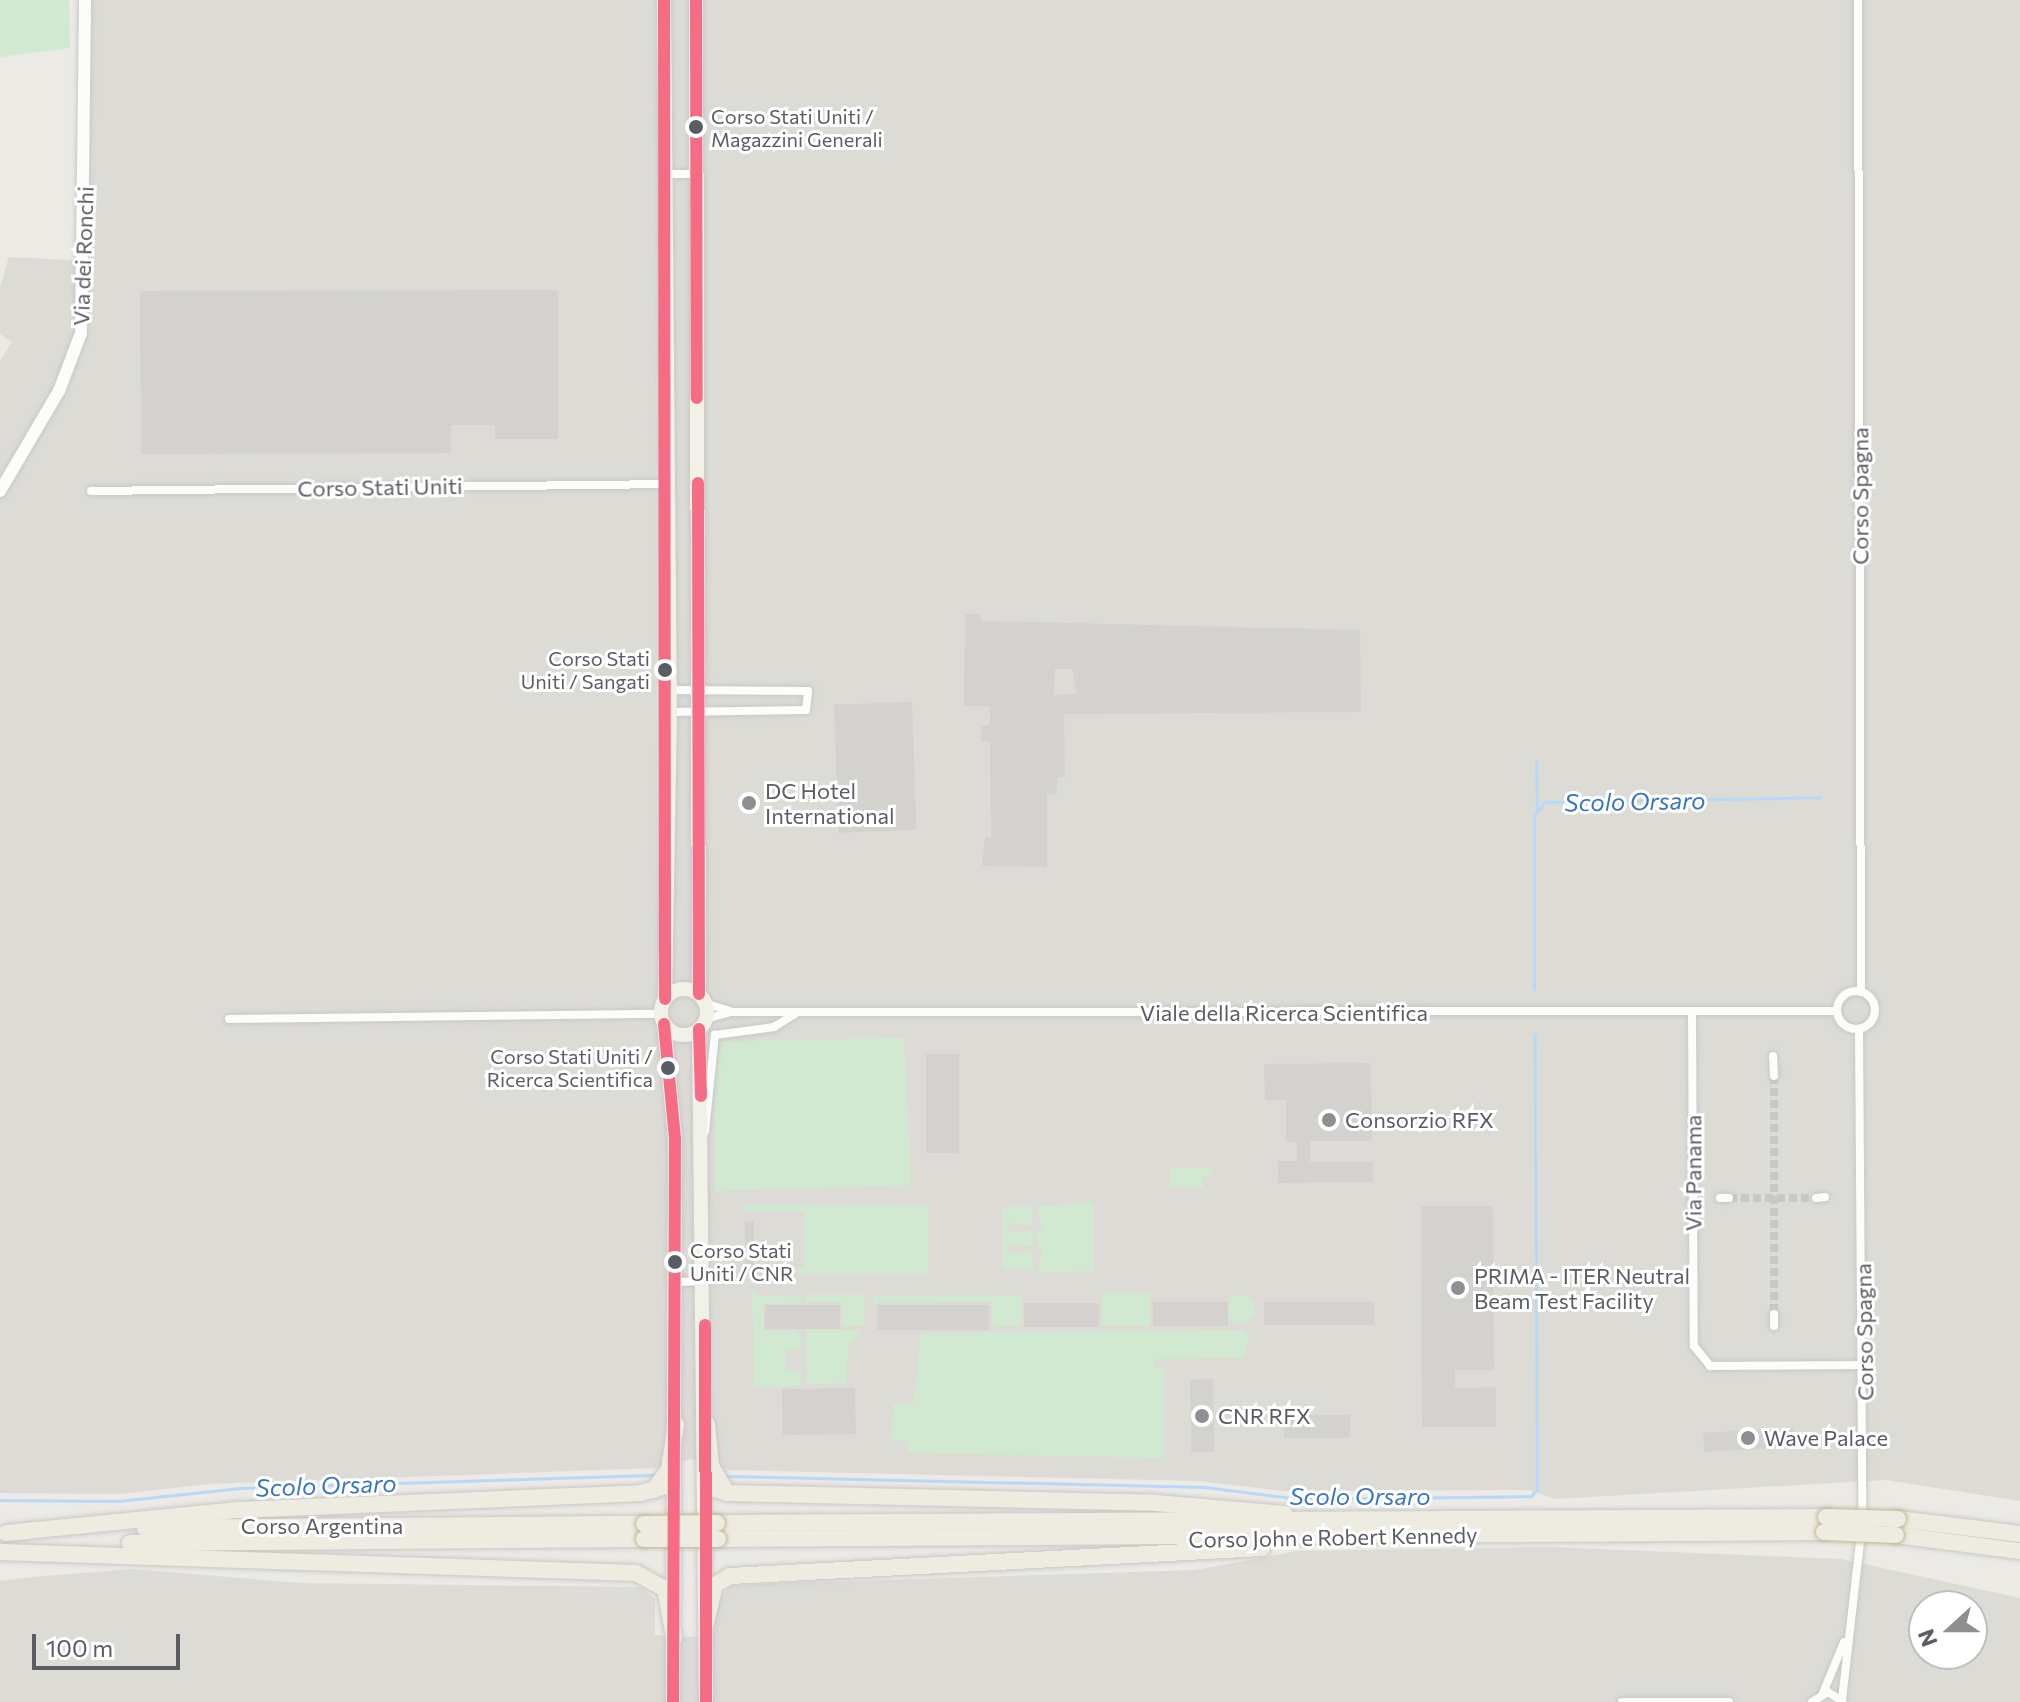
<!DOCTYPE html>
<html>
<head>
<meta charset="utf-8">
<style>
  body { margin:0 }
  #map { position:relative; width:2020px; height:1702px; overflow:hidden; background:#ebeae5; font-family:Commissioner,sans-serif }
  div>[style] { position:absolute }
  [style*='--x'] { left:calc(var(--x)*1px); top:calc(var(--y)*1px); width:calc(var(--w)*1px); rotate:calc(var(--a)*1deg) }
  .industrial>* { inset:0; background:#dcdbd6 }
  .green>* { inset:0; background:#d1e9d0; transform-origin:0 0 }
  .round { border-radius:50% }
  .stream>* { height:3px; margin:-1.5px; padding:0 1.5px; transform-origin:1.5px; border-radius:1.5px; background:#b7d9f7 }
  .building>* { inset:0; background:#d3d2cf; transform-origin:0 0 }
  .street-tunnel>* { height:8px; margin-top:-4px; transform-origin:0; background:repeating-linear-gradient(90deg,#c7c7c5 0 8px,transparent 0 12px) }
  .roads { filter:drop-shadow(0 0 2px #c8c8c7) drop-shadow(0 0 2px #c8c8c7) }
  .street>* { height:8px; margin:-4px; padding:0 4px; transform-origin:4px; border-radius:4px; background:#fcfcfb }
  .street>.ring { margin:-4px; padding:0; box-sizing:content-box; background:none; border:8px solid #fcfcfb; border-radius:50% }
  .secondary>* { height:12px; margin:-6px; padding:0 6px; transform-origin:6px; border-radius:6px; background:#fcfcfb }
  .primary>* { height:14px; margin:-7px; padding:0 7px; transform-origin:7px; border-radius:7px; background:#f2f1e7 }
  .primary>.ring { margin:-7px; padding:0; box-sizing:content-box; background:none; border:14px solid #f2f1e7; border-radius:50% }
  .highway>* { height:16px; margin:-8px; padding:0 8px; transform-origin:8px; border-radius:8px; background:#eeece0 }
  .bridges { filter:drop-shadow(0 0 2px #c3b692) drop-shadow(0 0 2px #c3b692) }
  .highway-bridge>* { height:16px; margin:-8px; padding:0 8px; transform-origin:8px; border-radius:8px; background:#eeece0 }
  .bus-1>* { height:12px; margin:-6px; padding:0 6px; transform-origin:6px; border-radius:6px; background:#f66c85 }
  .dots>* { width:22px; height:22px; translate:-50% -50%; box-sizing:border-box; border:4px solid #fff; border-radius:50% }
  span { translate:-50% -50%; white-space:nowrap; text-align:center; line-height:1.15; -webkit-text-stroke:6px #fff; paint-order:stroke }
  .bus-label { font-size:20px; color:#5a5e64 }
  .left { translate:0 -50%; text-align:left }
  .right { translate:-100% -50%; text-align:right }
  .street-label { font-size:22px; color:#5a5e64 }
  .poi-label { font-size:22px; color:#5a5e64 }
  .water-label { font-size:24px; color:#3875c3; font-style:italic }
  .north { position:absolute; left:1908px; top:1590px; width:80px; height:80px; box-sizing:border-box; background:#fff; border:2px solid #bdbfc1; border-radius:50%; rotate:249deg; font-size:22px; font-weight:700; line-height:32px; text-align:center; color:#5a5e64 }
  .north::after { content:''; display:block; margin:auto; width:28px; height:36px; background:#8d8f91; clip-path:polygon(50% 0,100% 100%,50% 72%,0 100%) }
  .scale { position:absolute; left:32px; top:1634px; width:148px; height:36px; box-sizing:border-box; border:4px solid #5a5e64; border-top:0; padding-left:10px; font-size:24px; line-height:28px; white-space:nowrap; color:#5a5e64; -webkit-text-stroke:6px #fff; paint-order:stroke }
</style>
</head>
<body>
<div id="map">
  <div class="industrial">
    <i style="clip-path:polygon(88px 0,2020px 0,2020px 1501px,1886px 1480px,1556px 1499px,1528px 1490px,1282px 1491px,1199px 1481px,730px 1470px,691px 1459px,658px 1468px,210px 1484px,119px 1494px,0 1493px,0 361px,12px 342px,0 334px,0 287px,9px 257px,91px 261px)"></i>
    <i style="clip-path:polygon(evenodd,1550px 1547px,1841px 1559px,2020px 1598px,2020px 1702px,0 1702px,0 1581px,32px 1577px,132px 1569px,300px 1583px,641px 1587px,655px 1599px,655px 1635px,713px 1638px,715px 1603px,732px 1585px,1195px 1570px,1297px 1551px,1550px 1547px,1924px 1606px,1972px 1606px,1972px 1654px,1924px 1654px,1924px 1606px)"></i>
  </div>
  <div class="green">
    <i style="clip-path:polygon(0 0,69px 0,70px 48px,0 57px)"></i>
    <i style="clip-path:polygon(904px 1038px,911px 1185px,715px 1191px,714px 1048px,723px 1041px)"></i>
    <i style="clip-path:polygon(1170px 1168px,1211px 1168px,1212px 1177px,1203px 1177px,1203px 1187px,1170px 1187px)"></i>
    <i style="clip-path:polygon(1093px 1202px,1094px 1271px,1038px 1272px,1043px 1247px,1037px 1247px,1037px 1230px,1043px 1229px,1036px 1207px)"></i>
    <i style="clip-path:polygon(742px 1205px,928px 1205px,928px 1273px,765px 1273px,804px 1268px,804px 1211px,742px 1211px)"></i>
    <i style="clip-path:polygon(1003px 1207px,1032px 1207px,1032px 1225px,1008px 1223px,1009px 1233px,1033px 1230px,1033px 1246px,1009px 1245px,1009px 1254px,1032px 1251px,1033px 1268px,1003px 1270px)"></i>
    <i style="clip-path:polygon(752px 1288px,758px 1296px,801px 1295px,801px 1303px,763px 1304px,764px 1331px,796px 1330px,801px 1342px,802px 1349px,786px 1350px,786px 1371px,803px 1371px,799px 1386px,754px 1387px)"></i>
    <i style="left:1150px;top:1293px;width:33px;height:48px;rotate:90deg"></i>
    <i style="clip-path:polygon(805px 1295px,864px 1295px,864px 1326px,843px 1326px,843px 1302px,805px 1302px)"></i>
    <i style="clip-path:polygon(1021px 1295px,1021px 1326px,992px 1327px,992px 1302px,873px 1303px,873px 1296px)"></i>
    <i class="round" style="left:1227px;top:1295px;width:28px;height:28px"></i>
    <i style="clip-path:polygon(806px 1330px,862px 1330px,848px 1347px,846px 1383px,806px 1384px)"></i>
    <i style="clip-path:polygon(1242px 1330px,1249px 1337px,1244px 1358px,1154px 1359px,1155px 1368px,1164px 1368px,1164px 1458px,908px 1453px,908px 1441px,892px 1440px,893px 1404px,914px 1403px,921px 1333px)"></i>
  </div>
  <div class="stream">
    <i style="--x:1536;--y:762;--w:48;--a:88.8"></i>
    <i style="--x:1534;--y:989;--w:174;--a:-90"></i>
    <i style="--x:1534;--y:815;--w:17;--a:-50"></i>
    <i style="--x:1545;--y:802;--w:276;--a:-1"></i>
    <i style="--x:725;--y:1476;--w:480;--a:1.3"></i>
    <i style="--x:1205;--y:1487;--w:96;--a:7.2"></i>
    <i style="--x:1300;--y:1499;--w:231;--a:-0.7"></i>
    <i style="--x:1531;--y:1496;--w:9;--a:-49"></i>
    <i style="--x:1537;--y:1489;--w:455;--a:-90.3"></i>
    <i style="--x:0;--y:1500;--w:118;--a:0.5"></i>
    <i style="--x:118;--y:1501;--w:123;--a:-6.1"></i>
    <i style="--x:240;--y:1488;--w:413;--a:-1.8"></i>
  </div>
  <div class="building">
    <i style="clip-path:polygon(558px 290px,558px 439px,495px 439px,495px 425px,451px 425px,451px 453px,141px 454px,140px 291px)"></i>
    <i style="clip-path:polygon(evenodd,965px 614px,979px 614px,982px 621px,1360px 630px,1361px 712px,1064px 714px,1065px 777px,1058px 777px,1056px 795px,1047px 794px,1047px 867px,982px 866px,985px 837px,991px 837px,990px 742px,981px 742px,981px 727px,990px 724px,990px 706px,964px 706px,965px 614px,1055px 669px,1072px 669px,1077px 694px,1054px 695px,1055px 669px)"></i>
    <i style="left:912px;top:702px;width:128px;height:78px;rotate:88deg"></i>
    <i style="left:926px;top:1054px;width:33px;height:99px"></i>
    <i style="clip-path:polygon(1371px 1063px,1372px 1141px,1310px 1141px,1310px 1162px,1373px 1162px,1373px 1182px,1278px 1183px,1278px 1161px,1297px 1161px,1297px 1142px,1286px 1142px,1286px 1100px,1265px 1100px,1264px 1064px)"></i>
    <i style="clip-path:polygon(1421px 1206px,1493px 1206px,1494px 1370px,1455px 1370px,1455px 1388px,1496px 1387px,1496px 1427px,1422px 1427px)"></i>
    <i style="left:745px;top:1221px;width:9px;height:48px"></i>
    <i style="left:1228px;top:1302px;width:24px;height:75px;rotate:90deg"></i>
    <i style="left:1374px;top:1302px;width:23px;height:110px;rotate:90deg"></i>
    <i style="left:1099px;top:1303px;width:24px;height:75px;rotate:90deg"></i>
    <i style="left:840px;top:1305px;width:24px;height:75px;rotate:90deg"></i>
    <i style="left:877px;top:1305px;width:112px;height:25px"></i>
    <i style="left:1213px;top:1379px;width:73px;height:23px;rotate:89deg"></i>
    <i style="left:855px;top:1388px;width:46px;height:73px;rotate:89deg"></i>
    <i style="left:1350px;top:1415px;width:23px;height:66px;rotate:90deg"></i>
    <i style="left:1793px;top:1428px;width:19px;height:90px;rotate:87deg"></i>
  </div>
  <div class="street-tunnel">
    <i style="--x:1774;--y:1076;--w:238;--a:90"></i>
    <i style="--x:1729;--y:1198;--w:87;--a:0"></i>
  </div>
  <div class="roads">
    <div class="street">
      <i style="--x:1858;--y:0;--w:992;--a:89.83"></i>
      <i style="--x:666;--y:174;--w:30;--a:0"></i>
      <i style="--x:91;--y:491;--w:578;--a:-0.69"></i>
      <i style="--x:670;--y:690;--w:138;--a:0.4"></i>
      <i style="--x:808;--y:691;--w:19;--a:96"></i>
      <i style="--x:806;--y:710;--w:136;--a:179.2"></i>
      <i class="ring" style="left:1837px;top:991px;width:30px;height:30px"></i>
      <i style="--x:705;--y:1003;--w:26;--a:18"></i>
      <i style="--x:1692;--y:1011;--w:335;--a:89.7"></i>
      <i style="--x:1694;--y:1346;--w:26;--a:51"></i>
      <i style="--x:1710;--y:1366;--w:154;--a:-0.4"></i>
      <i style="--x:229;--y:1019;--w:432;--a:-0.7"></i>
      <i style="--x:706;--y:1019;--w:26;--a:-16"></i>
      <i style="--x:731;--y:1012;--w:1106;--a:-0.05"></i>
      <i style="--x:1859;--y:1029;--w:490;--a:89.6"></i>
      <i style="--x:1773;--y:1056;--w:20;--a:87"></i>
      <i style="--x:705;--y:1131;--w:97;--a:-84.1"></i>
      <i style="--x:715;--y:1035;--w:60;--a:-7.7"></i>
      <i style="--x:774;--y:1027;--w:28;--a:-32"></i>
      <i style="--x:1720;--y:1198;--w:9;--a:0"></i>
      <i style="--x:1816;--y:1198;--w:9;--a:-6"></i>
      <i style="--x:676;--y:1282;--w:27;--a:-2"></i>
      <i style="--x:1774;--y:1326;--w:12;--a:-90"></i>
      <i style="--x:1823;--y:1693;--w:55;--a:-67.6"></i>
      <i style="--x:1842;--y:1700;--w:168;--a:-83.5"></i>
      <i style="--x:1622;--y:1702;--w:107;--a:0"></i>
      <i style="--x:1812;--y:1702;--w:19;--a:-32"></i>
      <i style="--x:1828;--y:1692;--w:17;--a:33"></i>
    </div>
    <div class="secondary">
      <i style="--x:0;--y:491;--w:116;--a:-59.5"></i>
      <i style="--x:59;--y:391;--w:62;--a:-69.2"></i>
      <i style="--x:81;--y:333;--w:333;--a:-89.3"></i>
    </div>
    <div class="primary">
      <i style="--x:664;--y:0;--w:712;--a:89.52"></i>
      <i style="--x:670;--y:712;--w:287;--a:91"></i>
      <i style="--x:696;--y:0;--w:994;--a:89.83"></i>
      <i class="ring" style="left:661px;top:989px;width:32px;height:32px"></i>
      <i style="--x:664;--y:1024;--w:116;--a:84.5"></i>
      <i style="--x:675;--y:1139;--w:563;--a:90.2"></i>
      <i style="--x:699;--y:1029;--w:673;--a:89.4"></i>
    </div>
    <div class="highway">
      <i style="--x:707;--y:1424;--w:42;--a:84.6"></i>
      <i style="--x:711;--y:1466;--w:31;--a:59"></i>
      <i style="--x:709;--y:1487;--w:19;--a:18"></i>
      <i style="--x:727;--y:1493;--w:429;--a:1.3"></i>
      <i style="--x:1156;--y:1503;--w:129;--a:4.9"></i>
      <i style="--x:654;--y:1490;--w:26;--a:-54"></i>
      <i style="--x:669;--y:1469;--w:45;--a:-81"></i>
      <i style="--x:1898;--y:1519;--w:123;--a:7"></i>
      <i style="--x:717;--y:1523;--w:1109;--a:-0.31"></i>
      <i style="--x:145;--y:1528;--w:499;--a:-0.5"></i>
      <i style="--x:6;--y:1533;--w:233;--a:-5.7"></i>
      <i style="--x:238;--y:1510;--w:403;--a:-2.4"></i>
      <i style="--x:641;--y:1493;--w:33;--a:-16"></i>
      <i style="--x:1896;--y:1535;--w:125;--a:7.4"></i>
      <i style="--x:718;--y:1539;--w:1106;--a:-0.36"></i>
      <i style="--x:130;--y:1543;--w:514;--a:-0.45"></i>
      <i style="--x:0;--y:1552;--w:636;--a:1.89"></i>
      <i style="--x:636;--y:1573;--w:33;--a:29"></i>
      <i style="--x:665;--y:1589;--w:49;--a:79.4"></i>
      <i style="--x:706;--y:1623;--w:39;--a:-77"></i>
      <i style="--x:715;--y:1585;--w:17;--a:-31"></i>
      <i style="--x:730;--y:1576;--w:533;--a:-3.01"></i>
    </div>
  </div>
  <div class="bridges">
    <div class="highway-bridge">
      <i style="--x:1826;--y:1517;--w:72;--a:1.6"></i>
      <i style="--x:644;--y:1524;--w:73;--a:-0.8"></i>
      <i style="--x:1824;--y:1532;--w:72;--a:2.4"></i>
      <i style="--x:644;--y:1539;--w:74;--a:0"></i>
    </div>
  </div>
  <div class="bus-1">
    <i style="--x:664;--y:0;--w:999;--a:89.94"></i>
    <i style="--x:696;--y:0;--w:398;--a:89.9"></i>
    <i style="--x:698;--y:483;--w:511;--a:89.89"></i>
    <i style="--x:664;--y:1024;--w:116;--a:84.5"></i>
    <i style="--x:675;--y:1139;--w:563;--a:90.2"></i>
    <i style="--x:699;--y:1029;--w:67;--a:88.3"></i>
    <i style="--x:705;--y:1325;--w:377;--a:89.8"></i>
  </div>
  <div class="dots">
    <i style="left:696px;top:127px;background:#5a5e64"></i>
    <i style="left:665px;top:670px;background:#5a5e64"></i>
    <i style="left:749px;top:803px;background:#8d8f91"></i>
    <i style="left:668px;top:1068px;background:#5a5e64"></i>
    <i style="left:1329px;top:1120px;background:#8d8f91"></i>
    <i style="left:675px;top:1262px;background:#5a5e64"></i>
    <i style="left:1458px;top:1288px;background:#8d8f91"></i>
    <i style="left:1202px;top:1416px;background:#8d8f91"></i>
    <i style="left:1748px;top:1438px;background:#8d8f91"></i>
  </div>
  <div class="bus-label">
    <span class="left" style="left:711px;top:128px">Corso Stati Uniti /<br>Magazzini Generali</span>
    <span class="right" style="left:650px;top:670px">Corso Stati<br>Uniti / Sangati</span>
    <span class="right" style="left:653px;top:1068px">Corso Stati Uniti /<br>Ricerca Scientifica</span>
    <span class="left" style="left:690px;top:1262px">Corso Stati<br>Uniti / CNR</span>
  </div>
  <div class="street-label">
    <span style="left:83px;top:256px;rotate:-88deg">Via dei Ronchi</span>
    <span style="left:380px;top:487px;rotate:-1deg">Corso Stati Uniti</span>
    <span style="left:1860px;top:496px;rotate:-90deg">Corso Spagna</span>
    <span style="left:1284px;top:1013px">Viale della Ricerca Scientifica</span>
    <span style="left:1693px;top:1173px;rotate:-90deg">Via Panama</span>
    <span style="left:1864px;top:1332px;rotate:-91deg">Corso Spagna</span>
    <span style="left:322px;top:1526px">Corso Argentina</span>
    <span style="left:1333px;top:1537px;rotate:-1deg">Corso John e Robert Kennedy</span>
  </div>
  <div class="poi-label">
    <span class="left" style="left:765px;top:803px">DC Hotel<br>International</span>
    <span class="left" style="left:1345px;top:1120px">Consorzio RFX</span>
    <span class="left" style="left:1474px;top:1288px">PRIMA - ITER Neutral<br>Beam Test Facility</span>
    <span class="left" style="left:1218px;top:1416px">CNR RFX</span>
    <span class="left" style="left:1764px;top:1438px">Wave Palace</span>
  </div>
  <div class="water-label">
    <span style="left:1635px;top:801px;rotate:-1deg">Scolo Orsaro</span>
    <span style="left:326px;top:1485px;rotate:-2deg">Scolo Orsaro</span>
    <span style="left:1360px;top:1496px">Scolo Orsaro</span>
  </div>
  <div class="north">N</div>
  <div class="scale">100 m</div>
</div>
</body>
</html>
